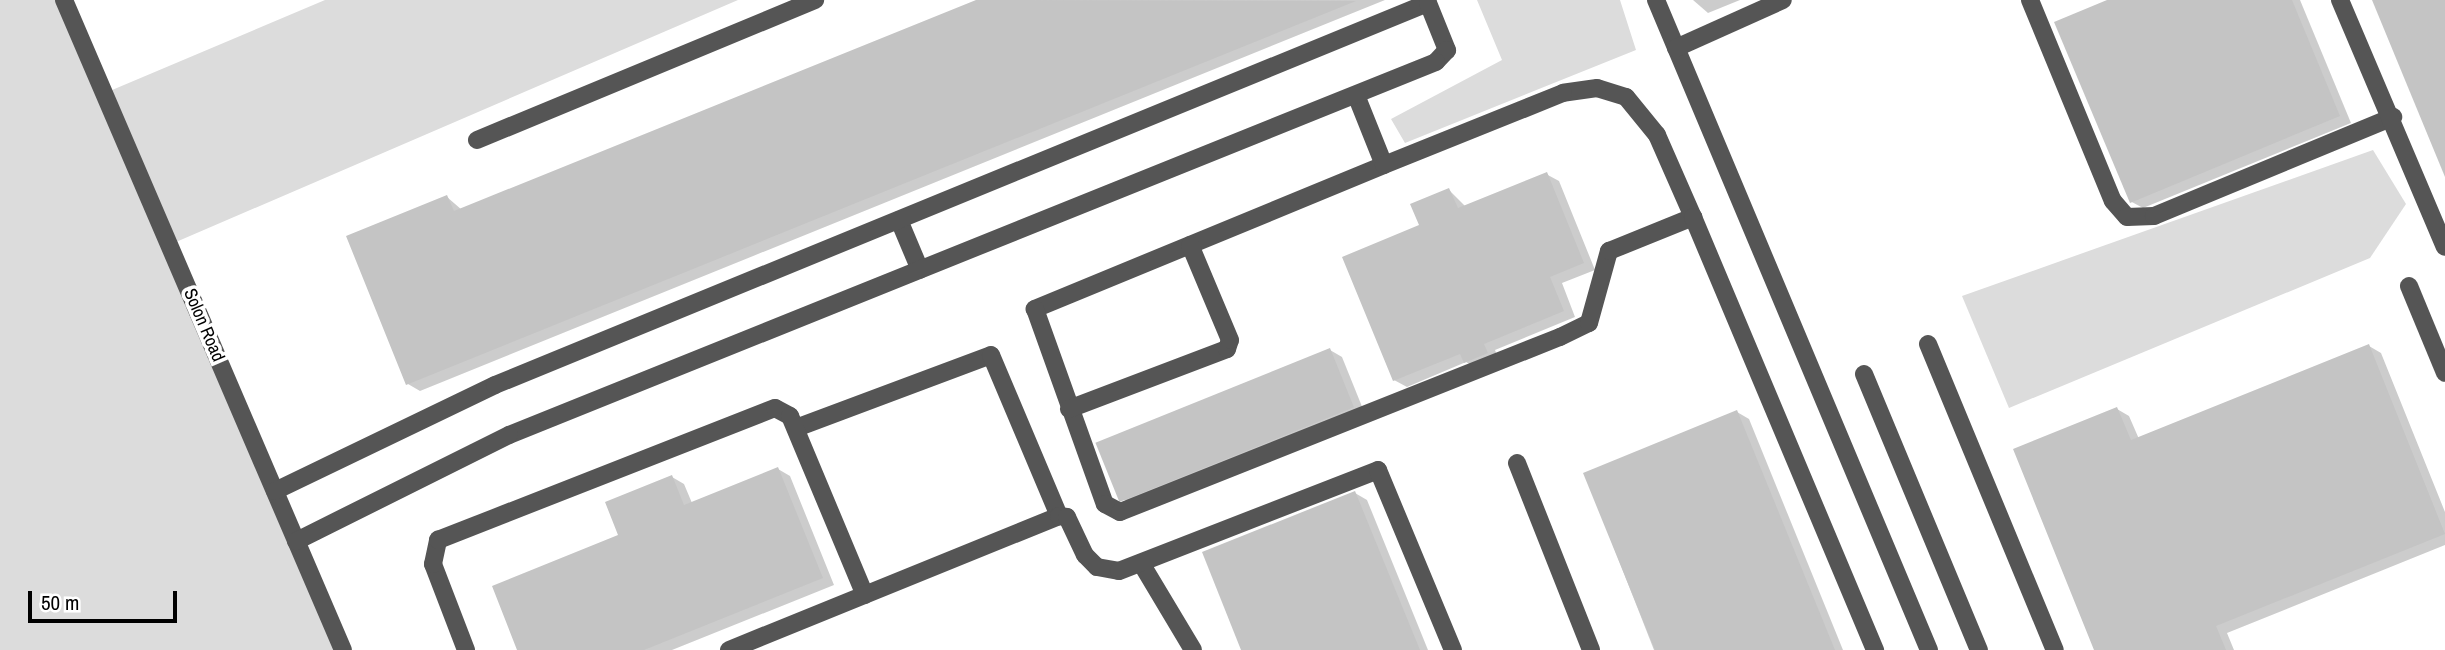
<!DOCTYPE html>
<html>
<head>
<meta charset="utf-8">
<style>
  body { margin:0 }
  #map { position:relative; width:2445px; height:650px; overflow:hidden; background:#fff; font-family:"Archivo Narrow",sans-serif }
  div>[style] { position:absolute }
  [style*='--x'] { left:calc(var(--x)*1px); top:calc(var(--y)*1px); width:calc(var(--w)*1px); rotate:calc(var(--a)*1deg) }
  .green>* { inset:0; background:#dcdcdc }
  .shadow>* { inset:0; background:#0003 }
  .building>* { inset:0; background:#c4c4c4; transform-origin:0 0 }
  .minor>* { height:18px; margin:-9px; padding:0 9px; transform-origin:9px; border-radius:9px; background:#555 }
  span { translate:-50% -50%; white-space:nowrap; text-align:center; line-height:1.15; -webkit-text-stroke:7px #fff; paint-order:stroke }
  .street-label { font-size:18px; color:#000 }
  .scale { position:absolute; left:28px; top:591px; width:149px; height:32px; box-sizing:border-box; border:4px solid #000; border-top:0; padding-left:9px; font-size:21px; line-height:24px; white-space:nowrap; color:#000; -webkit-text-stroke:5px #fff; paint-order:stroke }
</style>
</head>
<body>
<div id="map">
  <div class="green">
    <i style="clip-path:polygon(0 0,64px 0,105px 93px,325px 0,738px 0,169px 245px,343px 650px,0 650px)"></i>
    <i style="clip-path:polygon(1477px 0,1620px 0,1636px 50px,1405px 143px,1391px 119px,1502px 60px)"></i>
    <i style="clip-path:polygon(2373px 150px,2406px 204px,2370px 258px,2009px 408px,1962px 296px)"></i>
  </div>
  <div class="shadow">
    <i style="clip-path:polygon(981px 0,1385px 0,420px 391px,408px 384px,447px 197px,462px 210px)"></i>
    <i style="clip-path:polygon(1693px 0,1740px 0,1708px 13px)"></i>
    <i style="clip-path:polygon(2111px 0,2300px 0,2351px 123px,2143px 208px,2130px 201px)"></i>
    <i style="clip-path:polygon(1546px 174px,1559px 181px,1595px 270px,1562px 283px,1575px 317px,1495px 350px,1499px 360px,1478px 369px,1466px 362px,1407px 387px,1394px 380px,1421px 226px,1449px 190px,1466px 207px)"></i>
    <i style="clip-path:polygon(2369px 346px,2381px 353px,2445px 512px,2445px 545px,2227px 633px,2234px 650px,2096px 650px,2117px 409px,2129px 416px,2139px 439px)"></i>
    <i style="clip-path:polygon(1330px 350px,1342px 357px,1365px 414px,1130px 503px,1118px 496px)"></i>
    <i style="clip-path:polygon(1737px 412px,1749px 419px,1843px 650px,1654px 650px,1585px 474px)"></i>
    <i style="clip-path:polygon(778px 469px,790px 476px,834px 585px,672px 650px,519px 650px,672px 477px,684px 484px,692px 503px)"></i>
    <i style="clip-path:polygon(1355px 493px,1367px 500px,1428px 650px,1243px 650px)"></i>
  </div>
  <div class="building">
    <i style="clip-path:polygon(976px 0,1356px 1px,406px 385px,346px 236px,447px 195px,454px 211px)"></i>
    <i style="clip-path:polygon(2107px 0,2292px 0,2340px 116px,2130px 203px,2054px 22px)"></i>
    <i style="clip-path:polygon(2372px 0,2445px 0,2445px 177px)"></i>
    <i style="clip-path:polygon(1547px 172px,1584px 263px,1550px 277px,1564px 311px,1484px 344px,1488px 353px,1464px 363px,1460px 354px,1393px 381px,1342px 257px,1419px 225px,1410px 204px,1449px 188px,1458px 208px)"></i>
    <i style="clip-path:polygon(2369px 344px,2445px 534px,2216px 626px,2226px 650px,2094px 650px,2013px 449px,2117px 407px,2131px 440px)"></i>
    <i style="left:1330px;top:348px;width:64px;height:253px;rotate:68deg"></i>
    <i style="clip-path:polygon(1737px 410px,1835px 650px,1655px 650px,1583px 473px)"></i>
    <i style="clip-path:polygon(778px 467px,823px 578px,644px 650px,517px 650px,492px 586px,618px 535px,605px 502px,672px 475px,684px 505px)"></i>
    <i style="clip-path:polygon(1355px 491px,1420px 650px,1241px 650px,1202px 552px)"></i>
  </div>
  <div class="minor">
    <i style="--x:64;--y:0;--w:707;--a:66.77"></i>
    <i style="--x:1656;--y:0;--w:705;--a:67.22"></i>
    <i style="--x:2030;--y:0;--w:217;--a:67.6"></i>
    <i style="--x:2113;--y:201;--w:21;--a:49"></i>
    <i style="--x:2127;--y:217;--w:27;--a:-2"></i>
    <i style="--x:2154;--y:216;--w:259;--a:-22.5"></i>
    <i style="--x:2340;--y:0;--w:268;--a:67"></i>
    <i style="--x:1676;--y:48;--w:117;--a:-24.2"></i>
    <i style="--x:1356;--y:95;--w:75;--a:68.2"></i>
    <i style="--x:1384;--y:165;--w:378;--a:157.6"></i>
    <i style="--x:1035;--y:309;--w:207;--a:70.3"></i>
    <i style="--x:1105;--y:504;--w:17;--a:28"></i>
    <i style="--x:1120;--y:512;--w:474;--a:-21.7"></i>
    <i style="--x:1560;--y:337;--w:32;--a:-26"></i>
    <i style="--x:1589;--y:323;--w:75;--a:-74.5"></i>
    <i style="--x:1609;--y:251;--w:91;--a:-22"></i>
    <i style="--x:1693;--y:217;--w:90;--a:-113.7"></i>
    <i style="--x:1657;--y:135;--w:49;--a:-129.2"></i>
    <i style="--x:1626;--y:97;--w:30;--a:-163"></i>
    <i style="--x:1597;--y:88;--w:34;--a:172"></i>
    <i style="--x:1563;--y:93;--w:193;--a:158.1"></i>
    <i style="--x:477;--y:140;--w:366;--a:-22.5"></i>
    <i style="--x:1693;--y:217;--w:470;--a:67.2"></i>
    <i style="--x:899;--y:220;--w:54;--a:67.2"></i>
    <i style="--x:2409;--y:286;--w:94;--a:67.5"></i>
    <i style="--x:1928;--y:344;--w:331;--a:67.5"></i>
    <i style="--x:1864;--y:374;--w:299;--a:67.4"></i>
    <i style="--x:1069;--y:409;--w:169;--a:-20.8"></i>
    <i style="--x:1227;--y:349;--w:9;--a:-72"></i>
    <i style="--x:1230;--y:340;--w:103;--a:-112.8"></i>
    <i style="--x:796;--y:428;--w:208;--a:-20.5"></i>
    <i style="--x:991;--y:355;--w:175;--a:67.1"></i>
    <i style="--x:1517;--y:463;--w:201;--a:68.4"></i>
    <i style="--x:275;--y:491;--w:244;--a:-25.7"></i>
    <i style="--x:495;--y:385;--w:1008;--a:-22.27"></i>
    <i style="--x:1428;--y:3;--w:51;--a:68"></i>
    <i style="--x:1447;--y:50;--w:16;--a:133"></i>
    <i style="--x:1436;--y:62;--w:999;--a:158.08"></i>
    <i style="--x:509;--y:435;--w:238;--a:153.5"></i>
    <i style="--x:1141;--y:563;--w:101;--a:59.1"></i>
    <i style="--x:466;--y:650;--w:92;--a:-111"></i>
    <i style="--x:433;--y:564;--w:25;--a:-78"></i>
    <i style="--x:438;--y:540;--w:362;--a:-21.4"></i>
    <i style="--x:775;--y:408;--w:17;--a:28"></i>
    <i style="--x:790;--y:416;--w:194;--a:67.3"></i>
    <i style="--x:729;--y:650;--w:356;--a:-22.1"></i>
    <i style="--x:1059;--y:516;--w:8;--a:7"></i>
    <i style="--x:1067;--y:517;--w:42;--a:64.7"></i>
    <i style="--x:1085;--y:555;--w:17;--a:45"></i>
    <i style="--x:1097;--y:567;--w:22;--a:10"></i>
    <i style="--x:1119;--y:571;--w:278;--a:-21.3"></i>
    <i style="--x:1378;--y:470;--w:195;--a:67.4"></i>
  </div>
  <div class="street-label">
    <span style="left:204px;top:325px;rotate:67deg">Solon Road</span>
  </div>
  <div class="scale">50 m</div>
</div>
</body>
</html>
